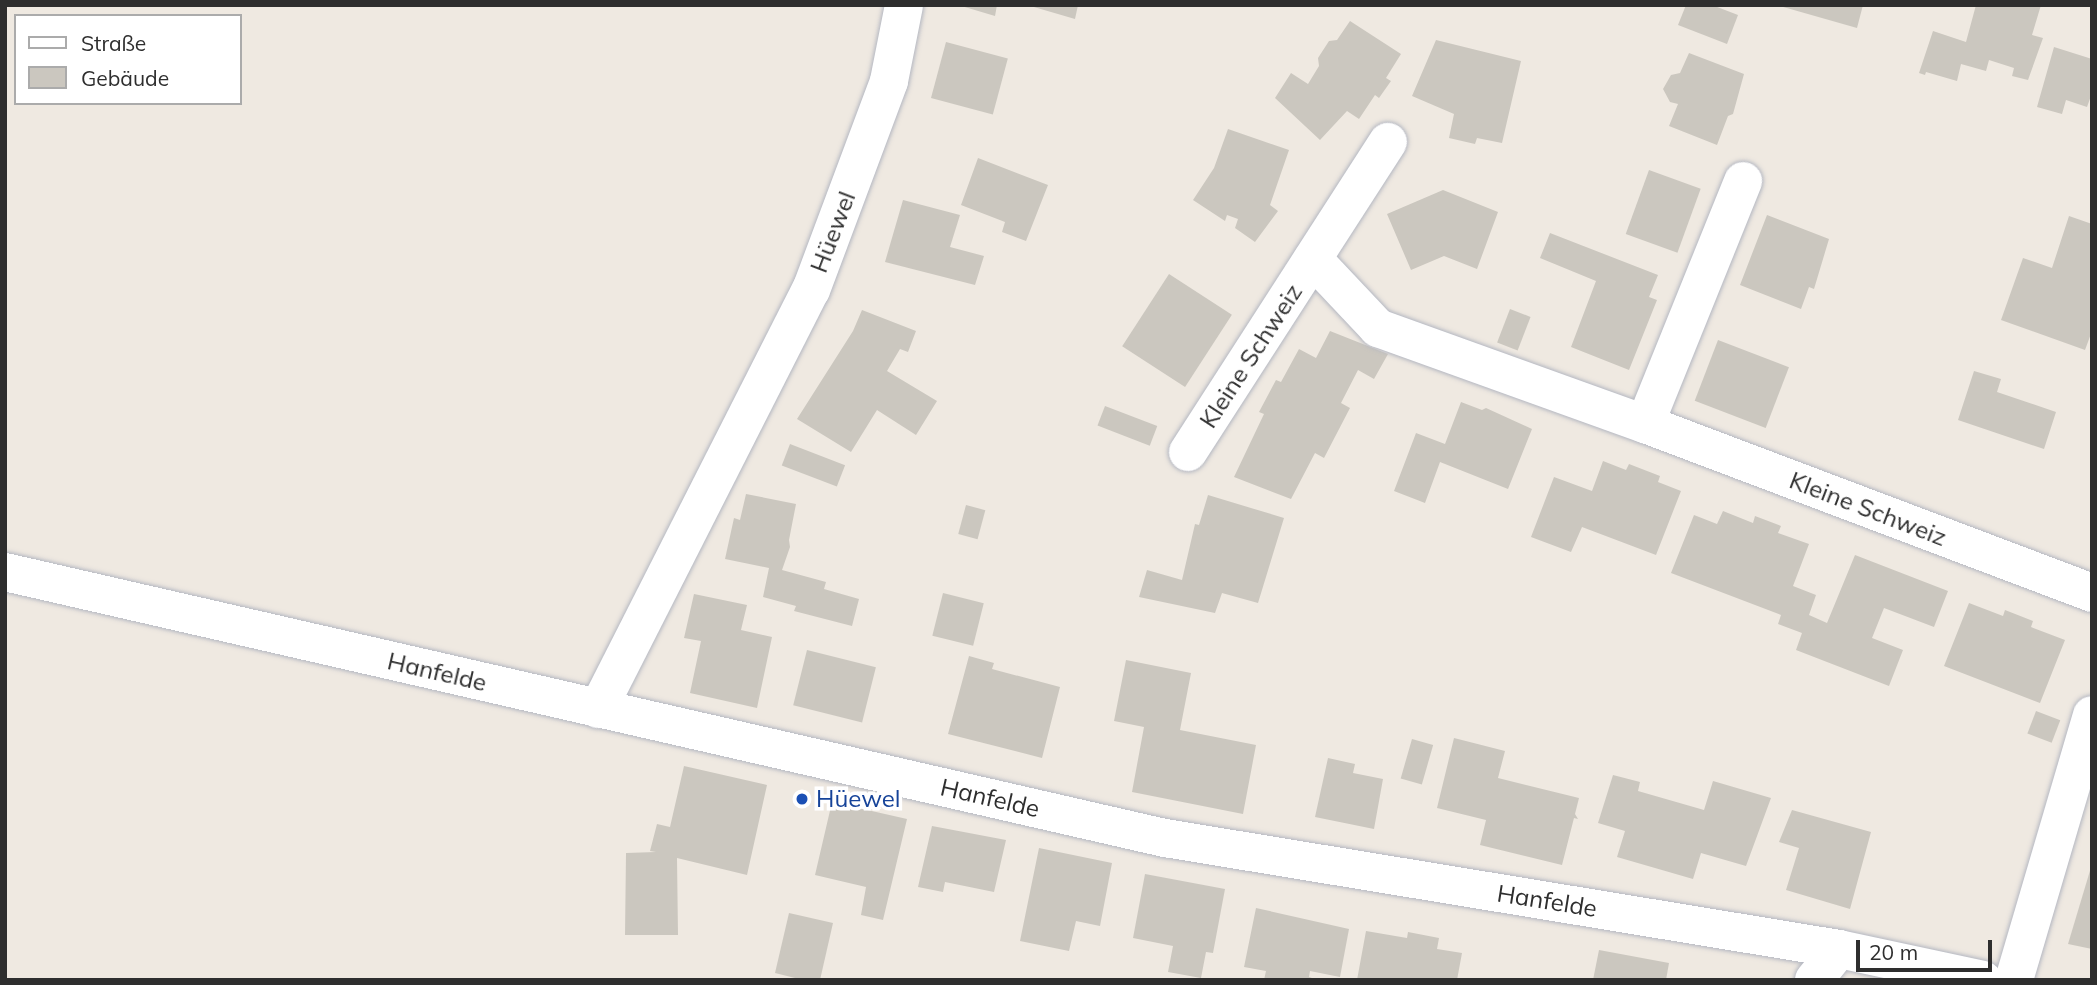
<!DOCTYPE html>
<html>
<head>
<meta charset="utf-8">
<style>
  body { margin:0 }
  #map { position:relative; width:2097px; height:985px; overflow:hidden; background:#efe9e1; font-family:Mulish,sans-serif }
  div>[style] { position:absolute }
  [style*='--x'] { left:calc(var(--x)*1px); top:calc(var(--y)*1px); width:calc(var(--w)*1px); rotate:calc(var(--a)*1deg) }
  .building>* { inset:0; background:#cbc7bf; transform-origin:0 0 }
  .roads { filter:drop-shadow(0 0 2px #b4b7c1) drop-shadow(0 0 2px #b4b7c1) }
  .minor>* { height:38px; margin:-19px; padding:0 19px; transform-origin:19px; border-radius:19px; background:#fff }
  .dots>* { width:19px; height:19px; translate:-50% -50%; box-sizing:border-box; border:4px solid #fff; border-radius:50% }
  span { translate:-50% -50%; white-space:nowrap; text-align:center; line-height:1.15; -webkit-text-stroke:7px #fff; paint-order:stroke }
  .street-label { font-size:24px; color:#2e2e2e }
  .transit-label { font-size:24px; color:#164399 }
  .left { translate:0 -50%; text-align:left }
  .frame { position:absolute; inset:0; border:7px solid #2e2e2e; pointer-events:none }
  .legend { position:absolute; left:14px; top:14px; width:228px; height:91px; box-sizing:border-box; background:#fff; border:2px solid #ababab; margin:0; padding:9px 12px; list-style:none; font-size:21px; color:#2e2e2e }
  .legend li { display:flex; align-items:center; gap:14px; height:35px }
  .legend b { width:35px; border:2px solid #ababab }
  .scale { position:absolute; left:1856px; top:940px; width:136px; height:32px; box-sizing:border-box; border:4px solid #2e2e2e; border-top:0; padding-left:9px; font-size:21px; line-height:24px; white-space:nowrap; color:#2e2e2e; -webkit-text-stroke:5px #fff; paint-order:stroke }
</style>
</head>
<body>
<div id="map">
  <div class="building">
    <i style="clip-path:polygon(958px 5px,997px 5px,995px 16px)"></i>
    <i style="clip-path:polygon(1027px 5px,1078px 5px,1075px 19px)"></i>
    <i style="clip-path:polygon(1686px 5px,1712px 5px,1738px 15px,1727px 44px,1678px 25px)"></i>
    <i style="clip-path:polygon(1776px 5px,1863px 5px,1857px 28px)"></i>
    <i style="clip-path:polygon(1976px 5px,2041px 5px,2032px 35px,2043px 38px,2028px 80px,2012px 76px,2014px 68px,1989px 60px,1986px 71px,1961px 64px,1957px 81px,1926px 72px,1925px 75px,1919px 73px,1933px 31px,1966px 42px)"></i>
    <i style="clip-path:polygon(1350px 21px,1401px 54px,1386px 78px,1391px 81px,1379px 98px,1375px 95px,1359px 119px,1347px 111px,1320px 140px,1275px 98px,1291px 73px,1308px 84px,1319px 66px,1318px 58px,1329px 41px,1337px 40px)"></i>
    <i style="clip-path:polygon(1436px 40px,1521px 61px,1502px 143px,1477px 138px,1475px 144px,1449px 138px,1454px 114px,1412px 96px)"></i>
    <i style="left:946px;top:42px;width:64px;height:58px;rotate:15deg"></i>
    <i style="clip-path:polygon(2054px 47px,2092px 59px,2092px 93px,2087px 107px,2066px 100px,2062px 114px,2037px 107px)"></i>
    <i style="clip-path:polygon(1689px 53px,1744px 74px,1733px 114px,1728px 116px,1717px 145px,1669px 126px,1678px 104px,1670px 102px,1663px 89px,1671px 75px,1680px 73px)"></i>
    <i style="clip-path:polygon(1228px 129px,1289px 150px,1270px 205px,1278px 211px,1255px 242px,1235px 228px,1238px 219px,1227px 215px,1225px 221px,1193px 200px,1214px 168px)"></i>
    <i style="clip-path:polygon(978px 158px,1048px 185px,1026px 241px,1002px 232px,1005px 222px,961px 205px)"></i>
    <i style="left:1649px;top:170px;width:55px;height:68px;rotate:20deg"></i>
    <i style="clip-path:polygon(1443px 190px,1498px 212px,1477px 269px,1444px 256px,1411px 270px,1387px 214px)"></i>
    <i style="clip-path:polygon(903px 200px,960px 215px,950px 247px,984px 256px,975px 285px,885px 262px)"></i>
    <i style="clip-path:polygon(1767px 215px,1829px 239px,1814px 289px,1809px 287px,1801px 309px,1740px 285px)"></i>
    <i style="clip-path:polygon(2069px 216px,2092px 224px,2092px 331px,2085px 350px,2001px 320px,2023px 258px,2052px 268px)"></i>
    <i style="clip-path:polygon(1550px 233px,1658px 275px,1649px 297px,1657px 300px,1629px 370px,1571px 347px,1596px 281px,1540px 258px)"></i>
    <i style="left:1169px;top:274px;width:75px;height:86px;rotate:33deg"></i>
    <i style="left:1510px;top:309px;width:22px;height:36px;rotate:21deg"></i>
    <i style="clip-path:polygon(862px 310px,916px 331px,908px 352px,900px 349px,887px 371px,937px 401px,916px 435px,877px 410px,851px 452px,797px 419px,853px 331px)"></i>
    <i style="clip-path:polygon(1330px 331px,1388px 354px,1374px 379px,1358px 370px,1341px 403px,1350px 408px,1324px 458px,1315px 453px,1291px 499px,1234px 477px,1264px 414px,1259px 412px,1276px 380px,1281px 382px,1299px 349px,1316px 358px)"></i>
    <i style="left:1718px;top:340px;width:76px;height:65px;rotate:21deg"></i>
    <i style="clip-path:polygon(1974px 371px,2001px 379px,1997px 392px,2056px 412px,2044px 449px,1958px 420px)"></i>
    <i style="clip-path:polygon(1461px 402px,1482px 410px,1486px 408px,1532px 429px,1508px 489px,1440px 462px,1425px 503px,1394px 491px,1416px 433px,1445px 444px)"></i>
    <i style="left:1105px;top:406px;width:56px;height:21px;rotate:21deg"></i>
    <i style="left:790px;top:444px;width:59px;height:23px;rotate:21deg"></i>
    <i style="clip-path:polygon(1603px 461px,1626px 470px,1629px 464px,1660px 476px,1658px 482px,1681px 491px,1656px 555px,1582px 527px,1571px 552px,1531px 537px,1554px 477px,1592px 491px)"></i>
    <i style="clip-path:polygon(746px 494px,796px 504px,789px 540px,790px 547px,782px 570px,826px 582px,824px 589px,859px 599px,852px 626px,794px 611px,796px 606px,763px 597px,769px 568px,725px 559px,734px 518px,740px 520px)"></i>
    <i style="clip-path:polygon(1208px 495px,1284px 518px,1258px 603px,1222px 593px,1215px 613px,1139px 597px,1147px 570px,1182px 580px,1195px 524px,1199px 525px)"></i>
    <i style="left:966px;top:505px;width:20px;height:30px;rotate:15deg"></i>
    <i style="clip-path:polygon(1723px 511px,1753px 523px,1755px 516px,1781px 526px,1778px 533px,1809px 544px,1793px 586px,1816px 595px,1809px 615px,1827px 623px,1855px 555px,1948px 591px,1934px 627px,1884px 608px,1872px 638px,1903px 650px,1889px 686px,1796px 650px,1802px 633px,1778px 624px,1781px 615px,1671px 573px,1694px 515px,1717px 524px)"></i>
    <i style="left:943px;top:593px;width:42px;height:44px;rotate:14deg"></i>
    <i style="clip-path:polygon(694px 594px,747px 605px,741px 630px,772px 637px,757px 708px,690px 693px,701px 641px,684px 638px)"></i>
    <i style="clip-path:polygon(1969px 603px,2003px 616px,2005px 610px,2033px 621px,2031px 627px,2065px 640px,2040px 703px,1944px 666px)"></i>
    <i style="left:807px;top:650px;width:71px;height:57px;rotate:14deg"></i>
    <i style="clip-path:polygon(969px 656px,994px 663px,992px 669px,1060px 687px,1042px 758px,948px 734px)"></i>
    <i style="clip-path:polygon(1126px 660px,1191px 673px,1180px 730px,1256px 745px,1243px 814px,1132px 792px,1144px 727px,1114px 721px)"></i>
    <i style="left:2036px;top:711px;width:26px;height:24px;rotate:21deg"></i>
    <i style="clip-path:polygon(1454px 738px,1505px 751px,1498px 778px,1579px 798px,1575px 814px,1578px 819px,1574px 818px,1562px 865px,1480px 845px,1486px 820px,1437px 808px)"></i>
    <i style="left:1412px;top:739px;width:22px;height:41px;rotate:16deg"></i>
    <i style="clip-path:polygon(1328px 758px,1355px 764px,1353px 773px,1383px 779px,1374px 829px,1315px 817px)"></i>
    <i style="clip-path:polygon(684px 766px,767px 785px,747px 875px,677px 858px,678px 935px,625px 935px,626px 853px,656px 852px,650px 851px,657px 824px,670px 827px)"></i>
    <i style="clip-path:polygon(1613px 775px,1640px 782px,1638px 791px,1704px 810px,1713px 781px,1771px 798px,1746px 866px,1701px 853px,1693px 879px,1617px 857px,1625px 831px,1598px 823px)"></i>
    <i style="clip-path:polygon(832px 802px,907px 819px,883px 920px,861px 915px,866px 887px,815px 875px)"></i>
    <i style="clip-path:polygon(1792px 810px,1871px 832px,1850px 909px,1786px 890px,1799px 848px,1779px 842px)"></i>
    <i style="clip-path:polygon(932px 826px,1006px 840px,994px 892px,945px 882px,943px 892px,918px 887px)"></i>
    <i style="clip-path:polygon(1039px 848px,1112px 863px,1100px 926px,1076px 921px,1069px 951px,1020px 941px)"></i>
    <i style="clip-path:polygon(2092px 864px,2092px 949px,2068px 944px)"></i>
    <i style="clip-path:polygon(1145px 874px,1225px 889px,1213px 953px,1206px 952px,1201px 978px,1168px 972px,1173px 946px,1133px 938px)"></i>
    <i style="clip-path:polygon(1256px 908px,1349px 929px,1340px 977px,1310px 971px,1309px 977px,1318px 980px,1264px 980px,1266px 971px,1244px 967px)"></i>
    <i style="clip-path:polygon(789px 913px,833px 923px,820px 980px,803px 980px,775px 973px)"></i>
    <i style="clip-path:polygon(1366px 931px,1407px 938px,1408px 932px,1439px 938px,1437px 949px,1462px 953px,1457px 980px,1357px 980px)"></i>
    <i style="clip-path:polygon(1599px 950px,1669px 963px,1666px 980px,1593px 980px)"></i>
  </div>
  <div class="roads">
    <div class="minor">
      <i style="--x:1313;--y:259;--w:95;--a:46.7"></i>
      <i style="--x:1378;--y:328;--w:284;--a:19.8"></i>
      <i style="--x:1645;--y:424;--w:478;--a:20.7"></i>
      <i style="--x:1645;--y:424;--w:262;--a:-68"></i>
      <i style="--x:1188;--y:452;--w:369;--a:-57.2"></i>
      <i style="--x:5;--y:572;--w:1190;--a:12.92"></i>
      <i style="--x:1165;--y:838;--w:683;--a:9.35"></i>
      <i style="--x:1839;--y:949;--w:147;--a:12.1"></i>
      <i style="--x:598;--y:709;--w:470;--a:-63.1"></i>
      <i style="--x:811;--y:290;--w:223;--a:-69.5"></i>
      <i style="--x:889;--y:81;--w:77;--a:-78.8"></i>
      <i style="--x:1814;--y:980;--w:40;--a:-51"></i>
      <i style="--x:2014;--y:980;--w:276;--a:-73.6"></i>
    </div>
  </div>
  <div class="dots">
    <i style="left:802px;top:799px;background:#1a4fb4"></i>
  </div>
  <div class="street-label">
    <span style="left:833px;top:232px;rotate:-69deg">Hüewel</span>
    <span style="left:1251px;top:356px;rotate:-57deg">Kleine Schweiz</span>
    <span style="left:1868px;top:509px;rotate:21deg">Kleine Schweiz</span>
    <span style="left:437px;top:672px;rotate:13deg">Hanfelde</span>
    <span style="left:990px;top:798px;rotate:13deg">Hanfelde</span>
    <span style="left:1547px;top:901px;rotate:9deg">Hanfelde</span>
  </div>
  <div class="transit-label">
    <span class="left" style="left:816px;top:799px">Hüewel</span>
  </div>
  <div class="frame"></div>
  <ul class="legend">
  <li><b style="height:9px;background:#fff"></b>Straße</li>
  <li><b style="height:19px;background:#cbc7bf"></b>Gebäude</li>
  </ul>
  <div class="scale">20 m</div>
</div>
</body>
</html>
